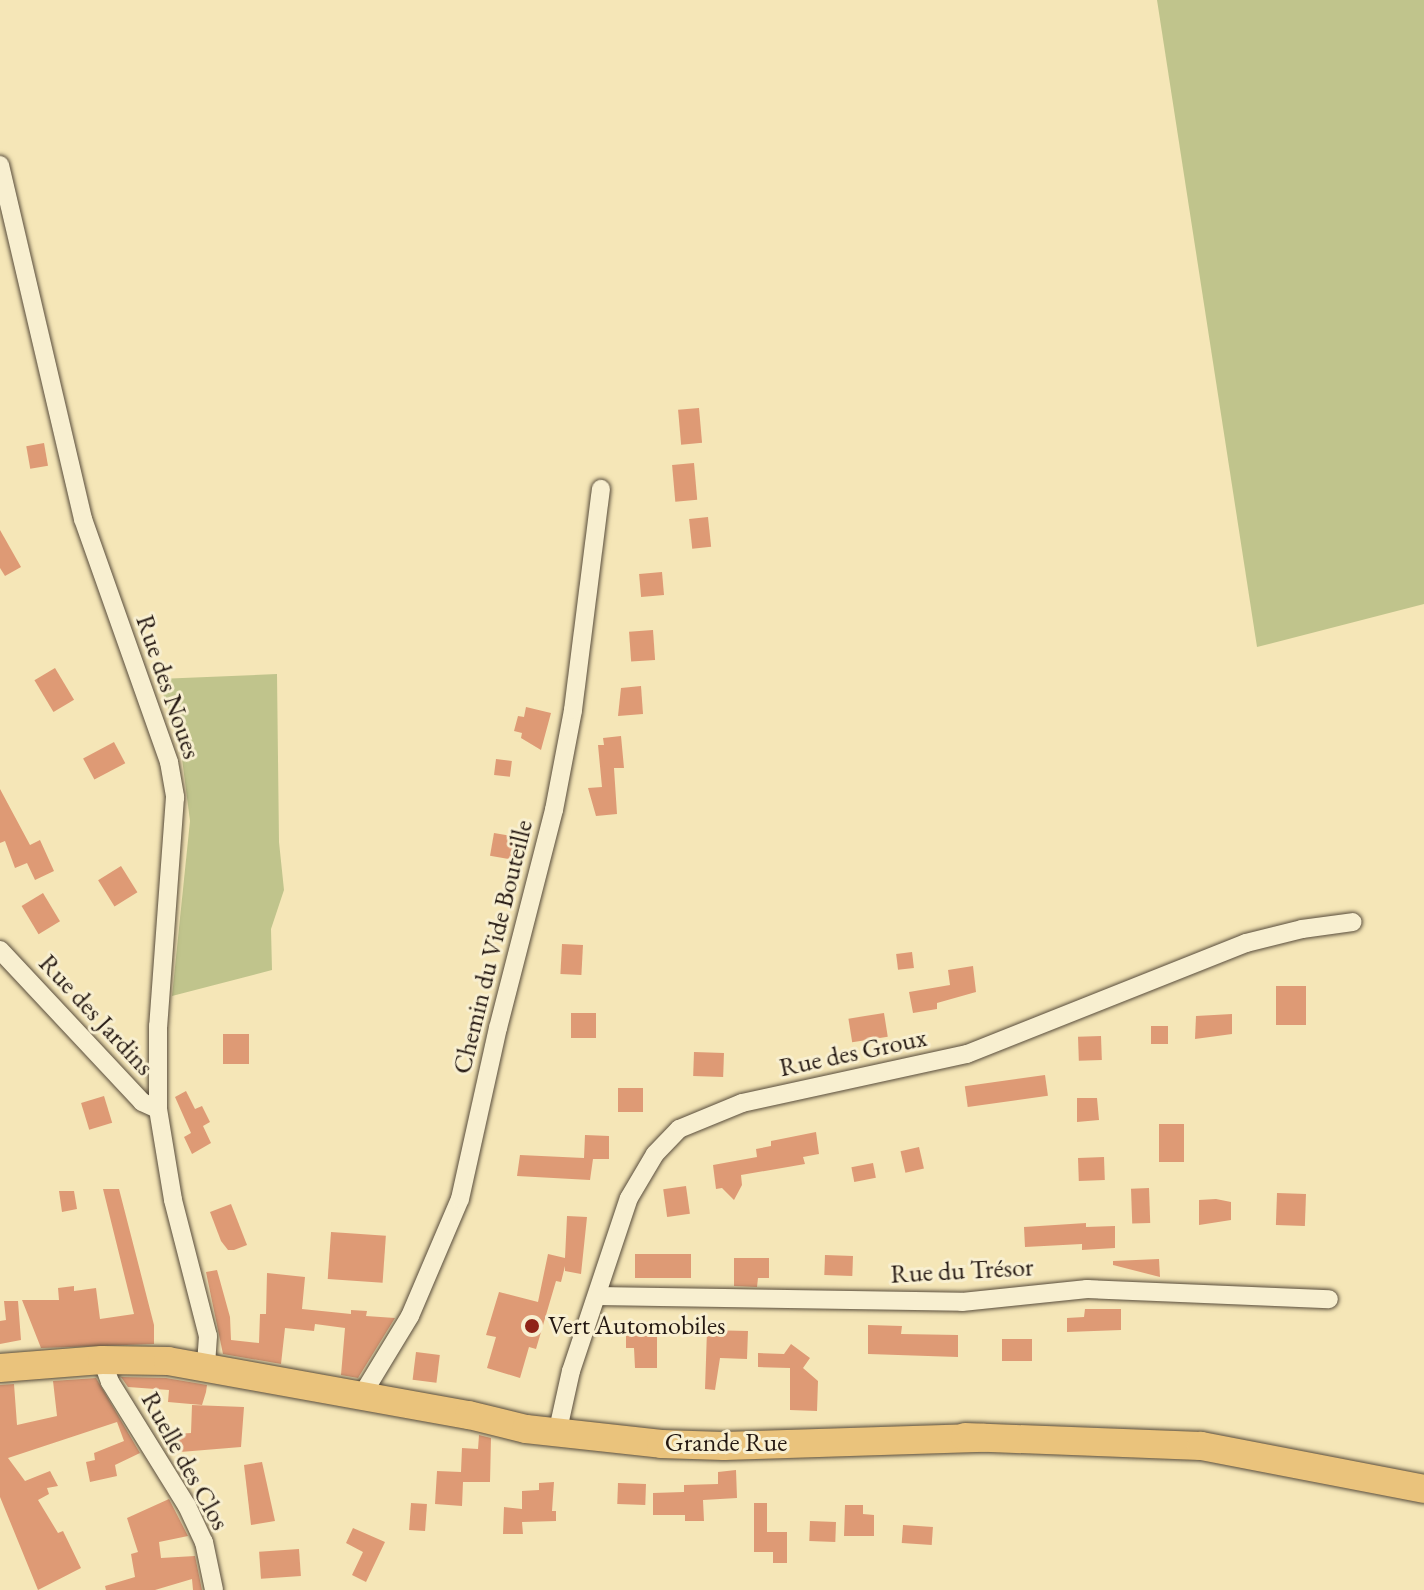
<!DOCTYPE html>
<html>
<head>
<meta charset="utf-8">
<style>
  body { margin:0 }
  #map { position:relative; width:1424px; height:1590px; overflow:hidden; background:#f5e6b7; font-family:"EB Garamond",serif }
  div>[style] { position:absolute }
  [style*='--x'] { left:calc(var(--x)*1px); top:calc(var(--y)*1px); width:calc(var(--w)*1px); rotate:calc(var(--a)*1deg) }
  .green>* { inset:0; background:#c0c48c }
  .building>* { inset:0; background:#de9a75; transform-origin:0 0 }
  .roads { filter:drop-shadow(0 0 2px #584c3b) drop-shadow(0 0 2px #584c3b) }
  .minor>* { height:18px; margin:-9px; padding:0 9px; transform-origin:9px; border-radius:9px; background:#f8efd0 }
  .primary>* { height:28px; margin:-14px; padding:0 14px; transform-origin:14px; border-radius:14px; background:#eac37c }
  .dots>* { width:22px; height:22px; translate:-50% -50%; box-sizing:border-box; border:4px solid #f8efd0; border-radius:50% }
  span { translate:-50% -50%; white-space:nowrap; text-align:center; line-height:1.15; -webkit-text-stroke:6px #f8efd0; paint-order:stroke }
  .street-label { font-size:26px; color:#241812 }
  .poi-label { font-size:26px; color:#241812 }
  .left { translate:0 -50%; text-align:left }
</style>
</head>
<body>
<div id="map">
  <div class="green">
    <i style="clip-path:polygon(1157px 0,1424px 0,1424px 604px,1257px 647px)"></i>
    <i style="clip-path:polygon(277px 674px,279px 842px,284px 890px,271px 929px,272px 970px,172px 996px,190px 821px,180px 743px,158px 679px)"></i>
  </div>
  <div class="building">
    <i style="left:699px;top:408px;width:35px;height:21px;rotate:85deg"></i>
    <i style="left:44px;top:443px;width:23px;height:18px;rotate:80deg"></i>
    <i style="left:694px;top:463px;width:37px;height:22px;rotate:85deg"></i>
    <i style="left:708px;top:517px;width:30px;height:19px;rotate:84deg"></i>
    <i style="clip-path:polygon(0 530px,21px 567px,5px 576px,0 568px)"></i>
    <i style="left:662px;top:572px;width:23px;height:23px;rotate:85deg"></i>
    <i style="left:653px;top:630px;width:30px;height:24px;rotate:86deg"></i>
    <i style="left:55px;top:668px;width:37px;height:24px;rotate:59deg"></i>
    <i style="clip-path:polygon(641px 686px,643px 714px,618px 716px,621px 688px)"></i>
    <i style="clip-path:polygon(526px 707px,551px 713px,541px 750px,521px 738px,522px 733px,514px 731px,518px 716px,524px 717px)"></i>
    <i style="clip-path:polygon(621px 736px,624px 768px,614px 768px,617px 814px,596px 816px,588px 788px,602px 787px,598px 745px,604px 745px,603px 738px)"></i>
    <i style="left:114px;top:742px;width:24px;height:35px;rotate:62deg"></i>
    <i style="left:496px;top:759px;width:16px;height:16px;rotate:7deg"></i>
    <i style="clip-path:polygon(0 789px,30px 845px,40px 840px,54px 871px,35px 880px,27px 863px,15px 868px,5px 841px,0 843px)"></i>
    <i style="left:494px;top:833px;width:23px;height:23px;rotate:10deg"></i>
    <i style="left:121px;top:866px;width:31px;height:27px;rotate:58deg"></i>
    <i style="left:43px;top:893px;width:33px;height:25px;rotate:59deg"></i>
    <i style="left:562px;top:944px;width:21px;height:30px;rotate:3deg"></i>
    <i style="left:912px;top:952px;width:16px;height:16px;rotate:83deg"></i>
    <i style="clip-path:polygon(973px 966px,976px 992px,937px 1003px,937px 1009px,913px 1013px,909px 992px,950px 985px,948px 970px)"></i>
    <i style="left:1306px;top:986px;width:39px;height:30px;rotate:90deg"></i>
    <i style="left:571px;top:1013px;width:25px;height:25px"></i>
    <i style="left:884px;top:1013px;width:24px;height:36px;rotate:81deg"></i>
    <i style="clip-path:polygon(1232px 1014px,1232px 1034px,1195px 1039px,1196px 1016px)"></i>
    <i style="left:1151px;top:1026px;width:17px;height:18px"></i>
    <i style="left:249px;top:1034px;width:30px;height:26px;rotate:90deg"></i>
    <i style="left:1101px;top:1036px;width:24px;height:23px;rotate:88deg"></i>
    <i style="left:694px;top:1052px;width:30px;height:24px;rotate:2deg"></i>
    <i style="left:1045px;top:1075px;width:21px;height:81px;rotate:82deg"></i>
    <i style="left:618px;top:1088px;width:25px;height:24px"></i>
    <i style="clip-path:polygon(186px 1091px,195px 1109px,202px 1106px,210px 1122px,203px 1126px,211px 1143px,192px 1154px,184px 1137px,191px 1133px,175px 1097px)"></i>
    <i style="left:104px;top:1096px;width:28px;height:24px;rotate:73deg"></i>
    <i style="clip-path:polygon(1077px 1098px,1097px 1098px,1099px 1120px,1077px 1122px)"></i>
    <i style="left:1159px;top:1124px;width:25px;height:38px"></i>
    <i style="clip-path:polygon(816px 1132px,819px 1154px,803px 1157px,805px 1164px,741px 1175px,742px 1185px,734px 1200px,722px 1188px,716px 1189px,713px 1165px,757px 1157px,756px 1149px,771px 1146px,771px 1141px)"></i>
    <i style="clip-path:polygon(585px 1135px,609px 1136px,609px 1159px,593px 1159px,590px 1180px,517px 1176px,520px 1155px,584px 1158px)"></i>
    <i style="left:919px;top:1147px;width:22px;height:19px;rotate:77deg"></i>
    <i style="left:1104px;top:1157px;width:23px;height:26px;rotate:88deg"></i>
    <i style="left:873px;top:1163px;width:15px;height:22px;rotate:79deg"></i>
    <i style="left:686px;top:1186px;width:28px;height:23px;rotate:82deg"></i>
    <i style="left:1149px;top:1188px;width:35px;height:18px;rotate:88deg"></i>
    <i style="clip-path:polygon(103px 1189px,119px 1189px,154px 1325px,154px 1344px,41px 1348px,22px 1300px,59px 1300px,58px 1288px,74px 1286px,74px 1291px,96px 1288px,100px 1319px,134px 1314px)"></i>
    <i style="clip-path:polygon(59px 1191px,74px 1191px,77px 1209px,62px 1212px)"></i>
    <i style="left:1277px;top:1193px;width:29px;height:32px;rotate:2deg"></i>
    <i style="clip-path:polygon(1216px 1199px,1231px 1202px,1231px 1220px,1199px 1225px,1199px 1200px)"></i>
    <i style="clip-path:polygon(231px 1204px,247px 1245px,234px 1250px,228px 1250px,221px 1241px,210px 1212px)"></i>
    <i style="clip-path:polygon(567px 1216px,587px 1217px,581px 1274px,565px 1271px,565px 1266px,561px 1282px,556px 1281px,536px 1349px,529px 1347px,520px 1378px,487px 1368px,496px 1337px,486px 1335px,499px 1292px,538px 1302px,548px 1254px,565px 1258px)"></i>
    <i style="clip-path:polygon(1086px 1223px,1086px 1227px,1115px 1226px,1115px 1248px,1082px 1250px,1082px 1244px,1025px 1247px,1024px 1227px)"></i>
    <i style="left:331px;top:1232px;width:55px;height:47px;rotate:4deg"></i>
    <i style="left:635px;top:1254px;width:56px;height:24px"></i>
    <i style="left:825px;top:1255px;width:28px;height:20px;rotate:2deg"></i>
    <i style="clip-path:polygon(734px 1258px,769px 1258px,769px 1278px,758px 1278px,757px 1287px,734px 1286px)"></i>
    <i style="clip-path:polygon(1159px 1259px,1160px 1277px,1113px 1265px,1113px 1261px)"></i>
    <i style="clip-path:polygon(217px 1270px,230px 1317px,231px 1340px,259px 1343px,260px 1314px,266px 1314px,267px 1273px,305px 1277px,302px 1309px,351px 1314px,351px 1310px,367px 1311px,366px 1316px,395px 1318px,358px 1378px,341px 1375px,345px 1328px,315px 1324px,314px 1331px,285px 1328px,281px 1364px,223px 1354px,206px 1272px)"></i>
    <i style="clip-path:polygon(4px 1301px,18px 1301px,21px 1340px,0 1344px,0 1321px,6px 1320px)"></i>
    <i style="clip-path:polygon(1085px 1309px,1121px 1309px,1121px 1330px,1067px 1332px,1067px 1318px,1084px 1317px)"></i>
    <i style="clip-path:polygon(868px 1325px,902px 1326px,901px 1334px,958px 1335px,958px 1357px,868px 1354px)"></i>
    <i style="clip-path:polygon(626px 1330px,657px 1331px,657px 1368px,635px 1368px,634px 1348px,626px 1348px)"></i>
    <i style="clip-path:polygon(707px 1330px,748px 1331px,747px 1359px,720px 1358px,715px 1390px,705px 1389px)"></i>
    <i style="left:1002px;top:1339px;width:30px;height:22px"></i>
    <i style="clip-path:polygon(791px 1344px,810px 1358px,803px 1368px,818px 1381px,817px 1411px,790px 1410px,790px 1368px,758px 1367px,758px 1353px,784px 1354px)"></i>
    <i style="left:416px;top:1352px;width:24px;height:28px;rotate:7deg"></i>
    <i style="clip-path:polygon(121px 1377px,166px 1378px,207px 1385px,206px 1392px,202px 1405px,168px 1402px,169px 1390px,128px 1387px)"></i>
    <i style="clip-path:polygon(96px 1378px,140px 1453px,115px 1465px,117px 1476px,90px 1482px,86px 1462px,95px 1460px,94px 1453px,124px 1441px,117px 1422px,8px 1458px,25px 1481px,50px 1471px,58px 1486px,47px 1488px,49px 1494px,38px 1500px,58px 1533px,63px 1531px,81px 1568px,38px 1590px,0 1497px,0 1385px,14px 1384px,17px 1425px,57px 1416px,53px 1381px)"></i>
    <i style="clip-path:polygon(192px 1405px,244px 1407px,241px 1447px,168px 1453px,162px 1435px,191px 1433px)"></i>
    <i style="clip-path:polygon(479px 1435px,491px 1438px,490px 1482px,463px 1482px,462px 1506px,435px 1504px,437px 1471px,461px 1472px,462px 1448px,478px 1449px)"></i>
    <i style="clip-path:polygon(262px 1462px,275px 1521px,251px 1525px,244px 1465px)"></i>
    <i style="clip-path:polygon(736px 1470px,737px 1498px,703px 1500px,704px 1521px,685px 1521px,685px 1515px,653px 1515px,653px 1493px,684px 1492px,684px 1485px,718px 1484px,718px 1472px)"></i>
    <i style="clip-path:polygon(554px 1482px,552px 1511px,556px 1511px,556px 1521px,522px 1522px,523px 1534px,503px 1534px,504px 1507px,522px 1509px,522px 1491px,539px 1490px,539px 1483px)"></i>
    <i style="left:618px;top:1483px;width:28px;height:21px;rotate:2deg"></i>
    <i style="clip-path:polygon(169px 1499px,188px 1536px,159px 1542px,161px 1558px,195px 1556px,202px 1590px,193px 1590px,192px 1579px,155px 1590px,106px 1590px,105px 1586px,135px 1577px,131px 1554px,138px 1552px,127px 1518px)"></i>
    <i style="left:411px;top:1503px;width:16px;height:27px;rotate:4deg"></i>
    <i style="clip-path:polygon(754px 1503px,767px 1503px,767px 1532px,787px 1532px,787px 1563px,773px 1563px,773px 1552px,754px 1552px)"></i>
    <i style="clip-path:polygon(845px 1505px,863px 1505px,863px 1514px,874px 1515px,874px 1536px,844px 1536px)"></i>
    <i style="left:810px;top:1521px;width:26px;height:20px;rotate:2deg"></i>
    <i style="left:903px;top:1525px;width:30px;height:18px;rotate:4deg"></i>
    <i style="clip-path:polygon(353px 1528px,385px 1542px,366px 1582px,352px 1575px,363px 1552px,346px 1543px)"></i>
    <i style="left:299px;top:1549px;width:27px;height:40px;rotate:86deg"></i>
  </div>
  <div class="roads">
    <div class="minor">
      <i style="--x:0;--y:165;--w:364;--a:76.8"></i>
      <i style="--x:83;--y:519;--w:258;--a:70.5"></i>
      <i style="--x:169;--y:762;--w:36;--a:80"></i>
      <i style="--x:175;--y:797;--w:230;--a:94.2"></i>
      <i style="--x:158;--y:1026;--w:83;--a:90"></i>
      <i style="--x:158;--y:1109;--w:92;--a:80.6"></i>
      <i style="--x:173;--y:1200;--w:140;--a:75.6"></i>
      <i style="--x:208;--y:1336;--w:30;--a:94"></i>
      <i style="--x:0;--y:950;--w:208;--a:46.9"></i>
      <i style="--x:142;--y:1102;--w:17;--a:24"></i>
      <i style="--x:597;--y:1296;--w:365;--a:0.9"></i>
      <i style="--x:962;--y:1302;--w:126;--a:-5.9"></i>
      <i style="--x:1087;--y:1289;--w:242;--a:2.4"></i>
      <i style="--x:102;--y:1360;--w:23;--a:70"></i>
      <i style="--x:110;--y:1382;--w:146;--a:58.2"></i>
      <i style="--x:187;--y:1506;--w:40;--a:65"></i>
      <i style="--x:204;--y:1542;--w:49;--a:78.2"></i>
      <i style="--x:362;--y:1395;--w:92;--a:-58.7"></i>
      <i style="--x:410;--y:1316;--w:127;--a:-66.9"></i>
      <i style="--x:460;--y:1199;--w:175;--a:-77.5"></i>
      <i style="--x:498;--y:1028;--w:225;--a:-75.6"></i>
      <i style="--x:554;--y:810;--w:102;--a:-79.2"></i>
      <i style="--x:573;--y:710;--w:223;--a:-82.8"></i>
      <i style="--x:557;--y:1434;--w:65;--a:-77.5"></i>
      <i style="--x:571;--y:1371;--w:182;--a:-71.5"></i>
      <i style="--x:629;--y:1198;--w:51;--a:-59.4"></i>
      <i style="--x:655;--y:1154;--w:35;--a:-46"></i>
      <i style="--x:679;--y:1129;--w:68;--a:-22.4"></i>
      <i style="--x:742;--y:1103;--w:230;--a:-12.3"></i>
      <i style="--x:967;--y:1054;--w:300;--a:-21.7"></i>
      <i style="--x:1246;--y:943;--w:58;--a:-14"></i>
      <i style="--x:1302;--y:929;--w:51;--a:-7.8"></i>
    </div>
    <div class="primary">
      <i style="--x:0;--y:1368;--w:102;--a:-4.5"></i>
      <i style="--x:102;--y:1360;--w:66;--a:0.9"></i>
      <i style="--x:168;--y:1361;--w:306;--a:10.2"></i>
      <i style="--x:469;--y:1415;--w:59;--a:13.8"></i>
      <i style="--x:526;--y:1429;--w:136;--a:6.3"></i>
      <i style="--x:661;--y:1444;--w:63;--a:1.8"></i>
      <i style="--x:724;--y:1446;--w:260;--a:-1.8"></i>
      <i style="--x:965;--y:1437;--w:236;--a:2.2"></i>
      <i style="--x:1201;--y:1446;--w:227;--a:10.9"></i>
    </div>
  </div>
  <div class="dots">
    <i style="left:532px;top:1326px;background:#8f2418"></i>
  </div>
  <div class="street-label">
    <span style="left:168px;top:687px;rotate:71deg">Rue des Noues</span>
    <span style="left:493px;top:947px;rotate:-76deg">Chemin du Vide Bouteille</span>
    <span style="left:96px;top:1015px;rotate:47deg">Rue des Jardins</span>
    <span style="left:853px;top:1053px;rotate:-12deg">Rue des Groux</span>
    <span style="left:962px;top:1271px;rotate:-3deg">Rue du Trésor</span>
    <span style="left:726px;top:1443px">Grande Rue</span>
    <span style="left:185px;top:1461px;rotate:61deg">Ruelle des Clos</span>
  </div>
  <div class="poi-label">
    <span class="left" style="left:548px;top:1326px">Vert Automobiles</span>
  </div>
</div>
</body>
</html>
